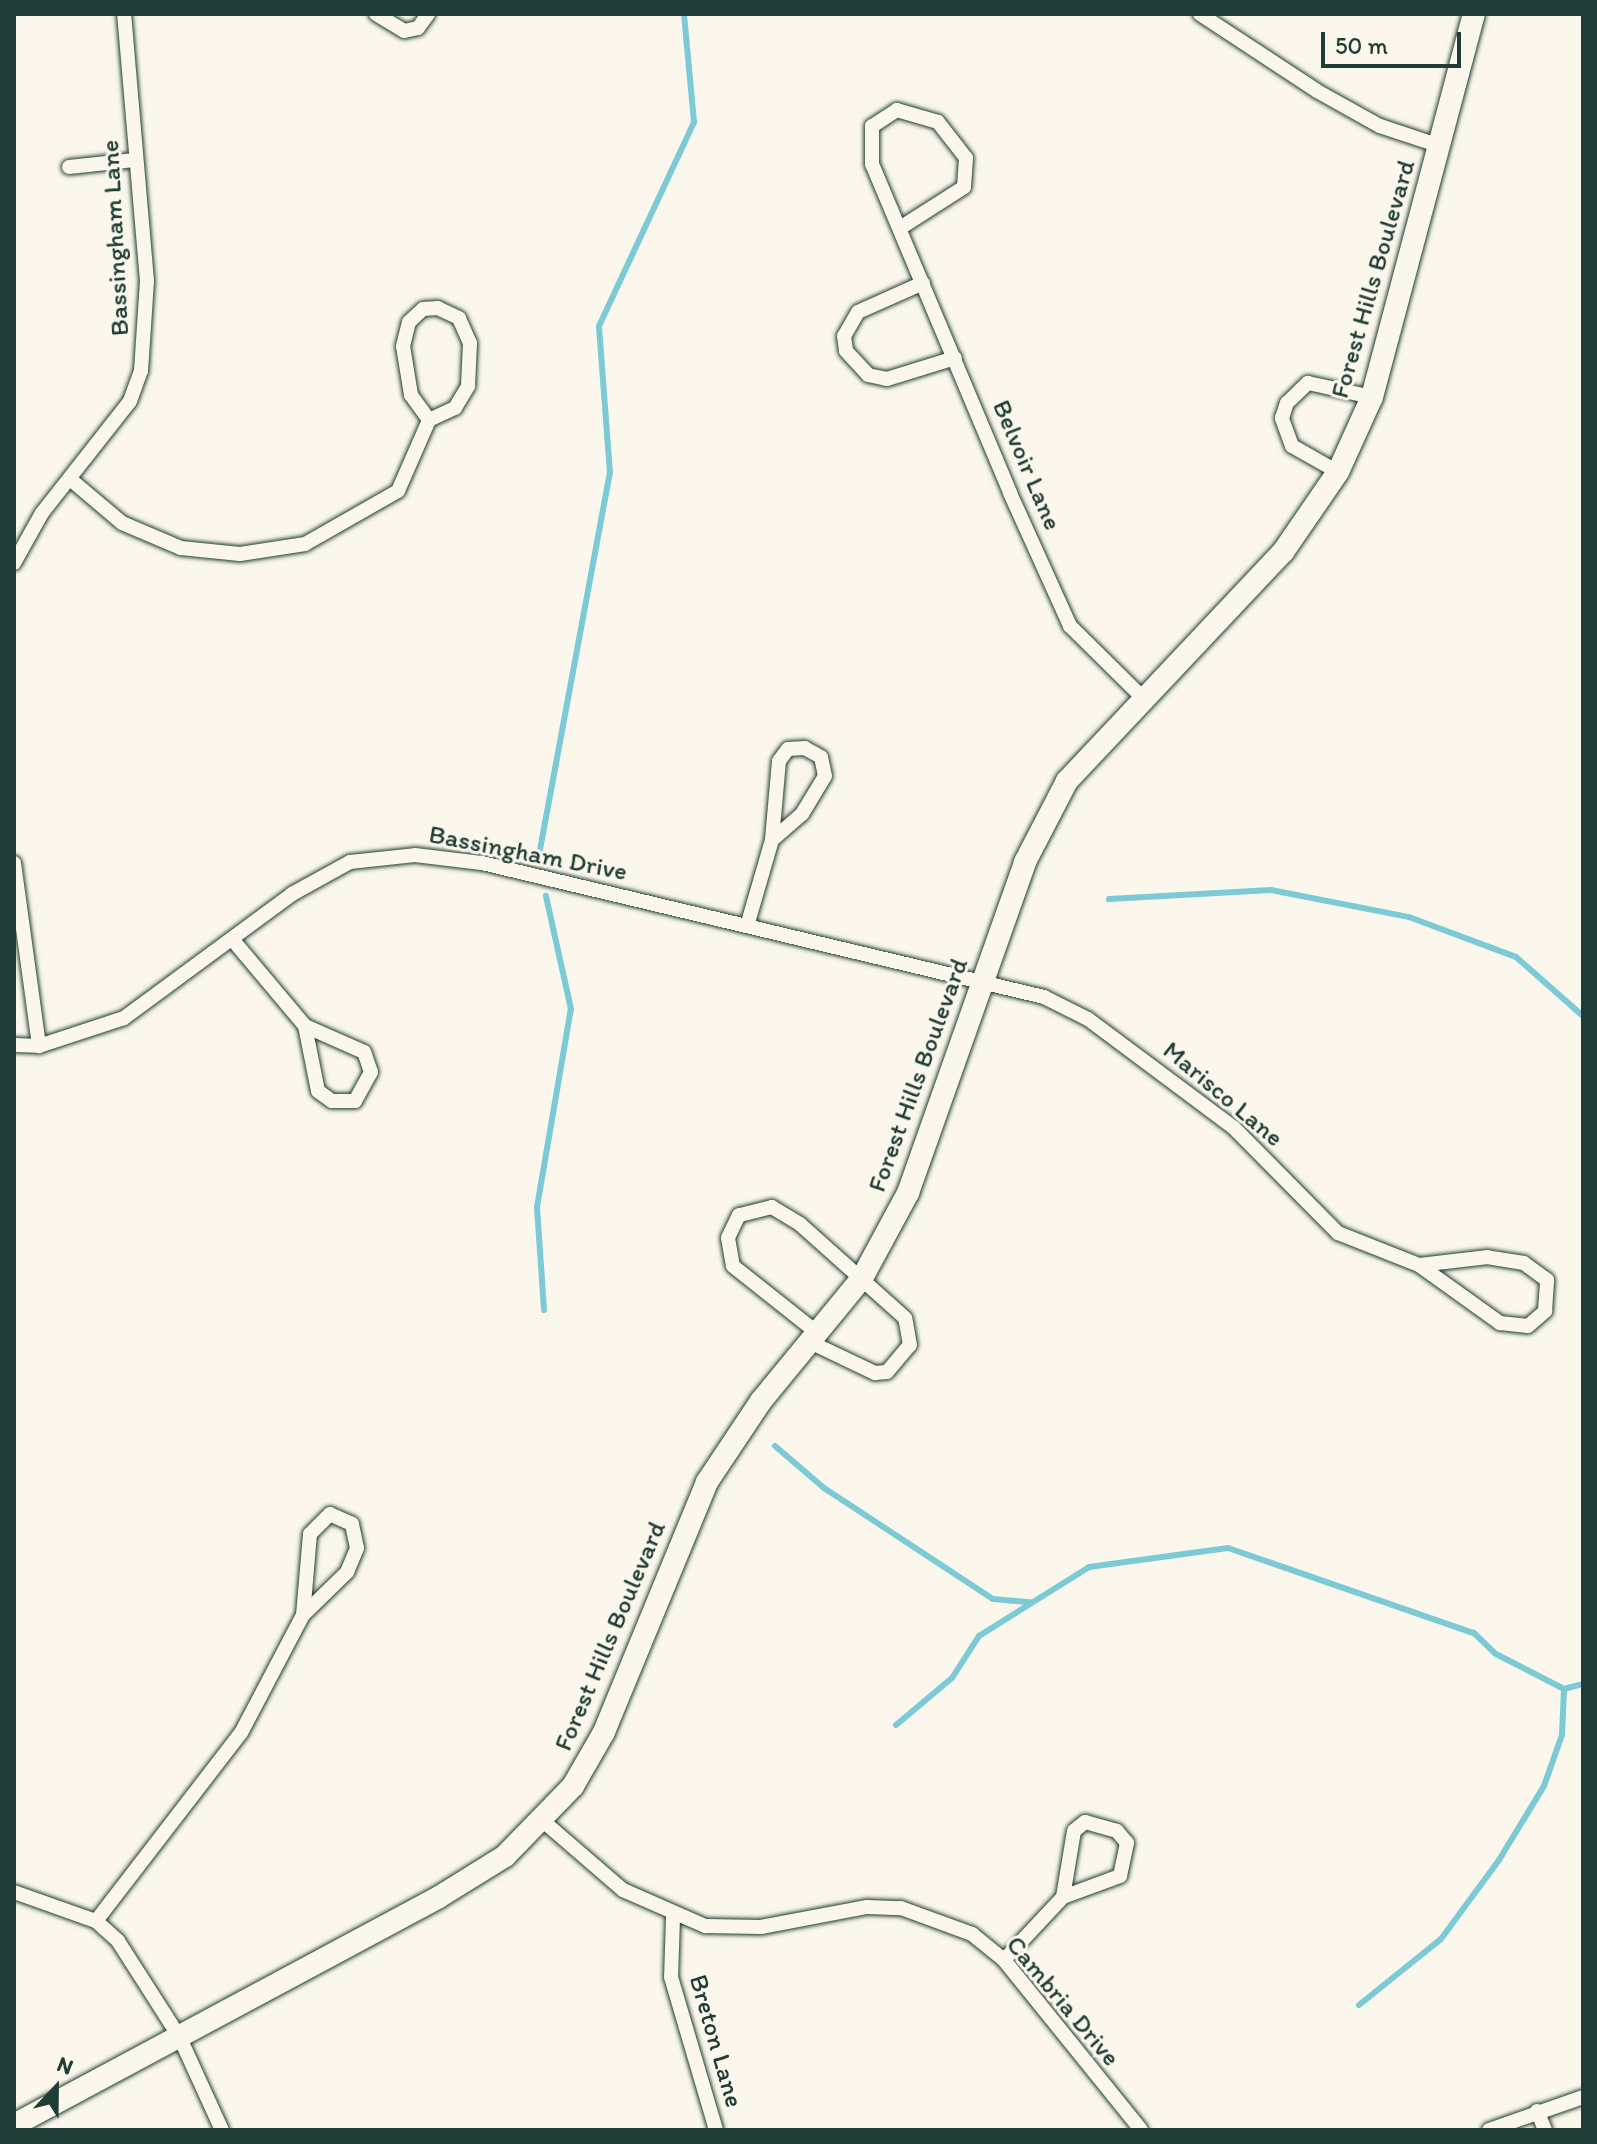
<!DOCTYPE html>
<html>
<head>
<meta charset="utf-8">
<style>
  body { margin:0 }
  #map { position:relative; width:1597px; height:2144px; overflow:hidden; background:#fbf7ec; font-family:Itim,sans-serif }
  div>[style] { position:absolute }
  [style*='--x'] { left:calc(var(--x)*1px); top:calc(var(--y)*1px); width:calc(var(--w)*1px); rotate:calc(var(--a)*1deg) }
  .stream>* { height:6px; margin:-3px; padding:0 3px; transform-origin:3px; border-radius:3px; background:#7bcad6 }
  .roads { filter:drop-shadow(0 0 2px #1f3d34) drop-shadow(0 0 2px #1f3d34) }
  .minor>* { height:14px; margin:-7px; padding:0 7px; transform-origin:7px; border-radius:7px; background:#fbf7ec }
  .secondary>* { height:22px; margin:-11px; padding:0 11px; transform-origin:11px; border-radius:11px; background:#fbf7ec }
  span { translate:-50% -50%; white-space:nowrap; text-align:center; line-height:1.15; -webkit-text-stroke:6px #fbf7ec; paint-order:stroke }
  .street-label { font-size:26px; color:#1f3d34 }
  .frame { position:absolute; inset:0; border:16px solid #1f3d34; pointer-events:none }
  .north { position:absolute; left:16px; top:2048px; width:80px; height:80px; -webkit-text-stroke:6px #fbf7ec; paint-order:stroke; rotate:22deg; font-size:22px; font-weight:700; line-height:32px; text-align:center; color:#1f3d34 }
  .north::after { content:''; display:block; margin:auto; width:28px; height:36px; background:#1f3d34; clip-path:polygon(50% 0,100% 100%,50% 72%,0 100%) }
  .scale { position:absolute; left:1321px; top:32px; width:140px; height:36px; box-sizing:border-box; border:4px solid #1f3d34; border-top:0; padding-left:10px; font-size:24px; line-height:28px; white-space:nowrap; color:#1f3d34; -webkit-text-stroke:6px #fbf7ec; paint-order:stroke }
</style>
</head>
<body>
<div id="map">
  <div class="stream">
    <i style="--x:539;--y:855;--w:389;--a:-79.5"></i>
    <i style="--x:610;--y:473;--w:147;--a:-94.3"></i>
    <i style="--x:599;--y:326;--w:225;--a:-65"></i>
    <i style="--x:694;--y:122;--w:108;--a:-95.3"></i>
    <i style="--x:1109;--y:899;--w:162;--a:-3.2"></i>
    <i style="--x:1271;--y:890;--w:141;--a:11.1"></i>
    <i style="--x:1409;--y:917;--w:114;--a:20.5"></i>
    <i style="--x:1516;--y:957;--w:89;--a:41.4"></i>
    <i style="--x:544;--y:1310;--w:103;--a:-93.9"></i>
    <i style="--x:537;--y:1207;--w:201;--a:-80.3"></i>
    <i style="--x:571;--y:1009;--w:116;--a:-102.5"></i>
    <i style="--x:775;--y:1446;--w:65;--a:40.6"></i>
    <i style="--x:824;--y:1488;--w:202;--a:33.3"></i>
    <i style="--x:993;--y:1599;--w:37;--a:5"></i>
    <i style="--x:896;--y:1725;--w:73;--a:-40"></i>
    <i style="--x:952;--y:1678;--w:50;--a:-57.3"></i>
    <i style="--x:979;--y:1636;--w:130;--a:-32.1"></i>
    <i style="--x:1089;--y:1567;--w:140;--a:-7.8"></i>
    <i style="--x:1228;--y:1548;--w:260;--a:19.1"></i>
    <i style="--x:1474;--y:1633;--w:30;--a:44"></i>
    <i style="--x:1496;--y:1654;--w:76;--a:27.2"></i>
    <i style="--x:1564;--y:1689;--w:20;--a:-15"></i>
    <i style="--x:1359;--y:2005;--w:105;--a:-38.8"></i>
    <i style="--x:1441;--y:1939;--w:98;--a:-53.7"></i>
    <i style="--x:1499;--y:1860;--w:87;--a:-58.7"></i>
    <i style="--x:1544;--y:1786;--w:54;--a:-70.6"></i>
    <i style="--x:1562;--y:1735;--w:46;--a:-87.5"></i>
  </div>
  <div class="roads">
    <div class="minor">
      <i style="--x:376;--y:14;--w:33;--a:31"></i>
      <i style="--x:404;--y:31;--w:14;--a:-12"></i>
      <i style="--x:418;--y:28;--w:17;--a:-54"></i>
      <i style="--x:1200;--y:14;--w:140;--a:33.3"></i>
      <i style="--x:1317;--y:91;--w:72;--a:29.1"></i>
      <i style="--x:1380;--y:126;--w:63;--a:18.4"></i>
      <i style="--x:69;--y:167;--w:66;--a:-6.1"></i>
      <i style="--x:900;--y:228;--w:76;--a:-32.6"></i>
      <i style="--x:964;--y:187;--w:29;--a:-86"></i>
      <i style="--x:966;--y:158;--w:46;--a:-127.9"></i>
      <i style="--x:938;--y:122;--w:43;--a:-163.7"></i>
      <i style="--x:897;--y:110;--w:30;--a:147"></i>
      <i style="--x:872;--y:126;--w:38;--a:90"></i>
      <i style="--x:872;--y:164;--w:357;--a:67.2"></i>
      <i style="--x:1010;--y:493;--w:146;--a:65.7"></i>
      <i style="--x:1070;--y:626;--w:103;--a:44.6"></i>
      <i style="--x:923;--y:283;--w:71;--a:156"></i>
      <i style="--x:858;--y:312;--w:28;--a:120"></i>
      <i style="--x:844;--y:336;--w:15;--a:82"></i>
      <i style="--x:846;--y:351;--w:33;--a:47"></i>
      <i style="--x:868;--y:375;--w:19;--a:12"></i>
      <i style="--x:887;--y:379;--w:71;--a:-17.2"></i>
      <i style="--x:1338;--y:472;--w:53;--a:-150.5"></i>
      <i style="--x:1292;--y:446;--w:30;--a:-110"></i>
      <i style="--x:1282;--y:418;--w:16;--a:-72"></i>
      <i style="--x:1287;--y:403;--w:29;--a:-44"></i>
      <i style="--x:1308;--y:383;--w:66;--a:12.3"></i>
      <i style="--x:70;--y:479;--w:68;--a:40.2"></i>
      <i style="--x:122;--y:523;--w:64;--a:23"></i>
      <i style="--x:181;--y:548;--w:59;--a:5.8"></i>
      <i style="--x:240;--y:554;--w:66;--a:-8.7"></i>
      <i style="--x:305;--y:544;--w:107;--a:-29.7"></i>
      <i style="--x:398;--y:491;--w:77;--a:-66.4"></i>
      <i style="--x:429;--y:420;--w:29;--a:-25"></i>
      <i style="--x:455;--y:408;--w:26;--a:-59"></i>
      <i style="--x:468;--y:386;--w:43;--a:-87.3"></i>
      <i style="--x:470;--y:343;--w:27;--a:-114"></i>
      <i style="--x:459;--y:318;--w:23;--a:-155"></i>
      <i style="--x:438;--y:308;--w:15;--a:176"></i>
      <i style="--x:423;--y:309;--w:19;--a:137"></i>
      <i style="--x:409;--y:322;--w:25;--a:104"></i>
      <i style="--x:403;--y:346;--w:50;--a:80.7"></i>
      <i style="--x:411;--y:395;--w:31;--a:54"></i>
      <i style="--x:14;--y:563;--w:57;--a:-60.8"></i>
      <i style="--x:42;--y:513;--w:142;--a:-51.8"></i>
      <i style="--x:130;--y:401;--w:32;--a:-70"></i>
      <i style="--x:141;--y:371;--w:90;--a:-86.2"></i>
      <i style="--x:147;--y:281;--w:268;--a:-94.9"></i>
      <i style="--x:14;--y:863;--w:185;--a:82.2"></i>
      <i style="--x:747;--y:926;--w:90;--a:-73.8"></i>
      <i style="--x:772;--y:840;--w:40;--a:-41"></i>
      <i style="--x:802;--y:814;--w:44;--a:-58.8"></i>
      <i style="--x:825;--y:776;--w:19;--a:-102"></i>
      <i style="--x:821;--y:757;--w:18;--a:-151"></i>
      <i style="--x:805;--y:748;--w:17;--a:177"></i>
      <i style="--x:788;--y:749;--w:15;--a:127"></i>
      <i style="--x:779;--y:761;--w:79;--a:95.1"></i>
      <i style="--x:232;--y:939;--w:114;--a:50"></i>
      <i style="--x:305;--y:1026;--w:66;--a:78.7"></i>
      <i style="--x:318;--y:1091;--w:17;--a:36"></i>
      <i style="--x:332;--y:1101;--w:23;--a:0"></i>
      <i style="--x:355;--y:1101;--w:33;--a:-61"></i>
      <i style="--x:371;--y:1072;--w:21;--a:-109"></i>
      <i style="--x:364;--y:1052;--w:64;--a:-156.2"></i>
      <i style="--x:14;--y:1045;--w:25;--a:2"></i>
      <i style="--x:39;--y:1046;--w:89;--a:-18.2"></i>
      <i style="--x:124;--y:1018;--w:209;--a:-36.4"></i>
      <i style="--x:292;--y:894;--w:66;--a:-28.9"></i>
      <i style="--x:350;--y:862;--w:65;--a:-6.1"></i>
      <i style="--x:415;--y:855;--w:67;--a:6.8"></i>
      <i style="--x:482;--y:863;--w:578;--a:13.41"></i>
      <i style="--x:1044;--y:997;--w:49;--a:26.6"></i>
      <i style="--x:1088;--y:1019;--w:182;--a:36.7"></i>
      <i style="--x:1234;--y:1128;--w:148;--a:45.3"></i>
      <i style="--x:1338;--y:1233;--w:87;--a:21.6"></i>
      <i style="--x:1419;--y:1265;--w:100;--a:35.6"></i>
      <i style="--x:1500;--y:1323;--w:28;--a:6"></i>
      <i style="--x:1528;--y:1326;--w:23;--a:-41"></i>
      <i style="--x:1545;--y:1311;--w:31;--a:-86"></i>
      <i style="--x:1547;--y:1280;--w:29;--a:-144"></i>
      <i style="--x:1524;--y:1263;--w:36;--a:-171"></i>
      <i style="--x:1488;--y:1257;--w:69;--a:173.4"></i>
      <i style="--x:812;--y:1343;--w:70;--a:25.5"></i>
      <i style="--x:875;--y:1373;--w:12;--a:-5"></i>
      <i style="--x:887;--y:1372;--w:35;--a:-50"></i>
      <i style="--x:910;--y:1345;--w:27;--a:-100"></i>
      <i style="--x:905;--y:1318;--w:141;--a:-138.2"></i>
      <i style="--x:800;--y:1224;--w:33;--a:-149"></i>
      <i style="--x:772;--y:1207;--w:34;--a:166"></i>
      <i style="--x:739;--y:1215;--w:25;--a:116"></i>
      <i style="--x:728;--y:1238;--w:28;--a:80"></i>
      <i style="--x:733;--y:1266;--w:111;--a:38.4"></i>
      <i style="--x:543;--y:1821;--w:106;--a:40.8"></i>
      <i style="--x:623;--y:1890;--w:90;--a:23.7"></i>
      <i style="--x:705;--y:1926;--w:56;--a:1"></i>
      <i style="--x:761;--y:1927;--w:108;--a:-10.7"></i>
      <i style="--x:867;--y:1907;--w:34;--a:2"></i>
      <i style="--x:901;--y:1908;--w:76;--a:20.1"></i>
      <i style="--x:972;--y:1934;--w:41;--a:39.1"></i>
      <i style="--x:1004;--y:1960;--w:218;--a:51.1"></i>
      <i style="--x:14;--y:1892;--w:87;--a:19.5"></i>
      <i style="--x:96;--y:1921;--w:30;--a:42"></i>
      <i style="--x:118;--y:1941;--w:115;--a:57.4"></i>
      <i style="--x:180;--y:2038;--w:101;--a:65.5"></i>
      <i style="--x:673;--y:1918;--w:59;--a:91.9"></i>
      <i style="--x:671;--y:1977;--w:159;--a:73.6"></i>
      <i style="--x:96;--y:1921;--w:237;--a:-52.4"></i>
      <i style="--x:241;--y:1733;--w:133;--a:-62.3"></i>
      <i style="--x:303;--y:1615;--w:62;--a:-44.3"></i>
      <i style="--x:347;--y:1572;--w:26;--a:-67"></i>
      <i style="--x:357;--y:1548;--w:25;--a:-102"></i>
      <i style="--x:352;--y:1524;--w:24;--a:-156"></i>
      <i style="--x:330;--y:1514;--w:28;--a:135"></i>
      <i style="--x:310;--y:1534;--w:81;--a:94.9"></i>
      <i style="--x:1004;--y:1960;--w:86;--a:-46.9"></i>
      <i style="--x:1063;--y:1897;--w:61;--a:-20.2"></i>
      <i style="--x:1120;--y:1876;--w:34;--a:-78"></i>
      <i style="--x:1127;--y:1843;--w:16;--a:-130"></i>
      <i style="--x:1117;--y:1831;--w:33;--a:-164"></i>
      <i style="--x:1085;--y:1822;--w:14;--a:141"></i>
      <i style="--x:1074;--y:1831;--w:67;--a:99.5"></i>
      <i style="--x:1537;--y:2111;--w:21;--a:67"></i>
      <i style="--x:1489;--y:2130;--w:100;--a:-19.3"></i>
    </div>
    <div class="secondary">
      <i style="--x:14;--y:2125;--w:482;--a:-28.2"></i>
      <i style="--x:439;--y:1897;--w:78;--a:-31.8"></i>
      <i style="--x:505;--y:1856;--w:98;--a:-45.8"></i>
      <i style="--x:573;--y:1786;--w:62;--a:-60.1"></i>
      <i style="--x:604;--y:1732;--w:270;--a:-67.6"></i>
      <i style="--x:707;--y:1482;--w:97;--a:-56.3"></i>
      <i style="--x:761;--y:1401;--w:159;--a:-50.6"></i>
      <i style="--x:862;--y:1278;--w:97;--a:-61.6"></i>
      <i style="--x:908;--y:1193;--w:351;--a:-70.5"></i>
      <i style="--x:1025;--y:862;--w:91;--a:-62.6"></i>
      <i style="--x:1067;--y:781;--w:315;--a:-46.7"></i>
      <i style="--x:1283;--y:552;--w:97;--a:-55.5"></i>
      <i style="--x:1338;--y:472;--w:82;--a:-65.6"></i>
      <i style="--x:1372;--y:397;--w:396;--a:-75.1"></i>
    </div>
  </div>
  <div class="street-label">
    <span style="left:115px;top:238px;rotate:-93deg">Bassingham Lane</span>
    <span style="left:1373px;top:279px;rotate:-74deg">Forest Hills Boulevard</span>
    <span style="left:1027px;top:465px;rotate:67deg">Belvoir Lane</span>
    <span style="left:528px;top:853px;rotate:11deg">Bassingham Drive</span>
    <span style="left:918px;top:1075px;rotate:-70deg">Forest Hills Boulevard</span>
    <span style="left:1223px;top:1094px;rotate:40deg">Marisco Lane</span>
    <span style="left:610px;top:1636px;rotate:-67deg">Forest Hills Boulevard</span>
    <span style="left:1063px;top:2001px;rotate:50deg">Cambria Drive</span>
    <span style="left:716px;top:2041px;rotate:74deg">Breton Lane</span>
  </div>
  <div class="frame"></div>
  <div class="north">N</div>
  <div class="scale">50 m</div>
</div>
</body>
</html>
